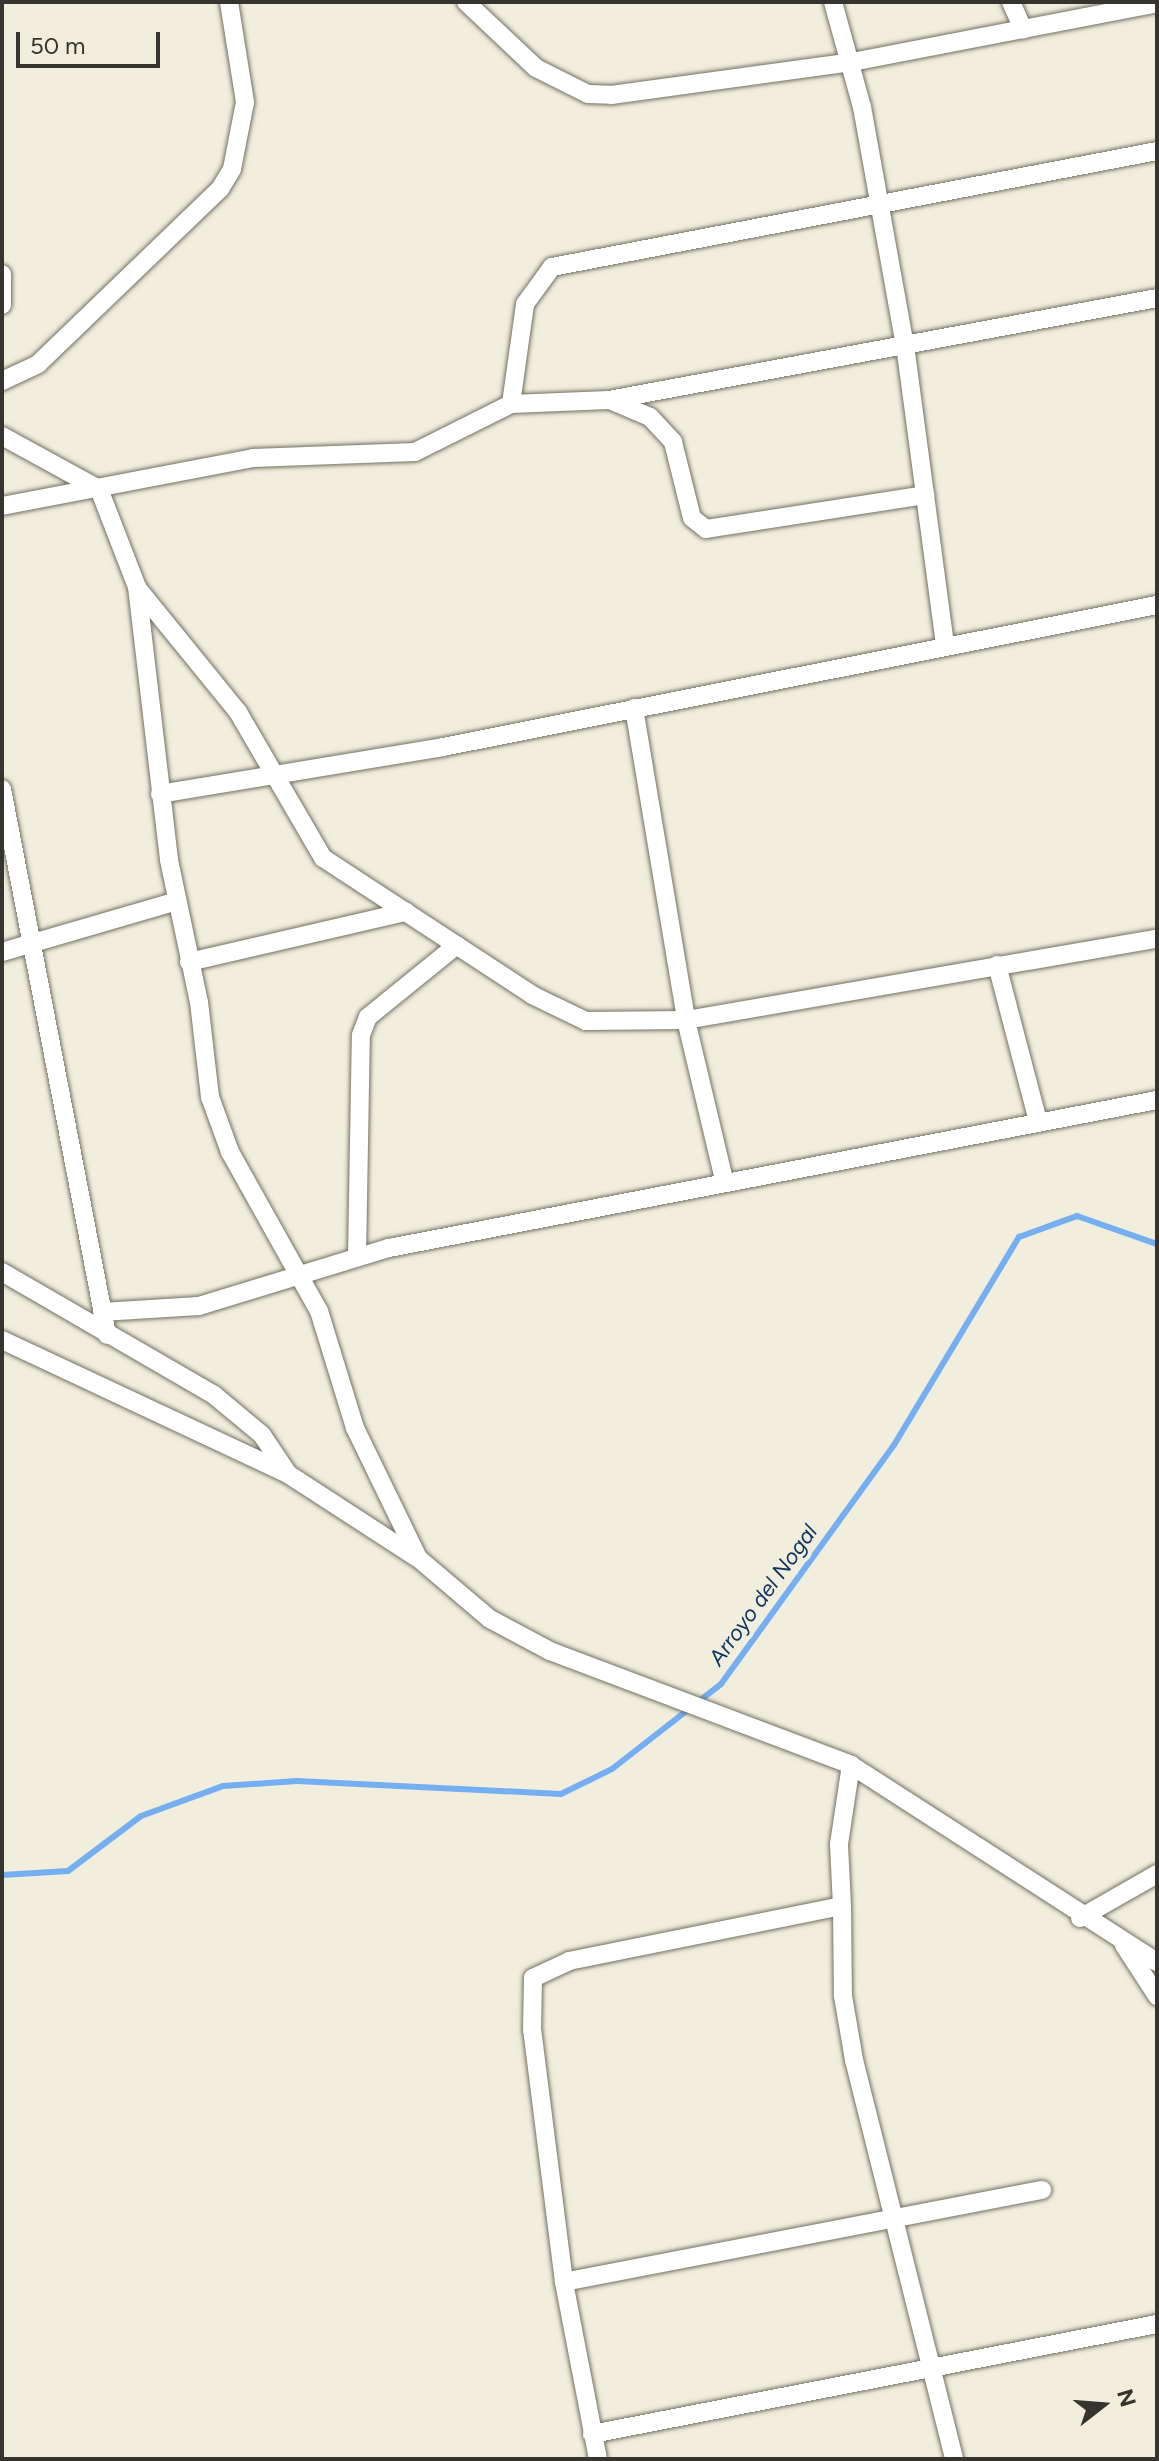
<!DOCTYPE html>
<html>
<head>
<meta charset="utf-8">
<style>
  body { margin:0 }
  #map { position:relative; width:1159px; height:2461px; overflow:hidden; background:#f1eede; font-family:Figtree,sans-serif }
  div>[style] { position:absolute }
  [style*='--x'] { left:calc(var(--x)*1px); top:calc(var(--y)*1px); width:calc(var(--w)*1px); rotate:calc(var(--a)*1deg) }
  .stream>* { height:6px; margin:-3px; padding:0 3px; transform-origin:3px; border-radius:3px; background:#75aff1 }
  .roads { filter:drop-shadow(0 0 2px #737163) drop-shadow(0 0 2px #737163) }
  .minor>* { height:18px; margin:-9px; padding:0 9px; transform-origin:9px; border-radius:9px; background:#fff }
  span { translate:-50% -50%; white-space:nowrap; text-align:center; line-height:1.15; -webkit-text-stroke:8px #f1eede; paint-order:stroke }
  .water-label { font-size:22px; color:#0f3761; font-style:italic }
  .frame { position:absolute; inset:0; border:4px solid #35342e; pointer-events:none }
  .north { position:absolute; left:1063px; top:2365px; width:80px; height:80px; -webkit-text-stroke:6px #f1eede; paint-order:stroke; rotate:73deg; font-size:22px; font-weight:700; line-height:32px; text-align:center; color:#35342e }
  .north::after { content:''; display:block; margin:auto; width:28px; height:36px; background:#35342e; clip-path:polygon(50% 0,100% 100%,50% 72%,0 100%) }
  .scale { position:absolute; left:16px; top:32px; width:144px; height:36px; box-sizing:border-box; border:4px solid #35342e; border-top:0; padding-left:10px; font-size:24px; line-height:28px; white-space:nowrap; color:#35342e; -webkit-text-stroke:6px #f1eede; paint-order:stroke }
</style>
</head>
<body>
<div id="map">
  <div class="stream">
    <i style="--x:2;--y:1875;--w:66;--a:-3.5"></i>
    <i style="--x:68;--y:1871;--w:91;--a:-37"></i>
    <i style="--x:141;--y:1816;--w:87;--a:-20.1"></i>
    <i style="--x:223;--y:1786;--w:74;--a:-3.9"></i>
    <i style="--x:297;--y:1781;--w:264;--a:2.8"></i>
    <i style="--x:561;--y:1794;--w:57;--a:-26.1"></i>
    <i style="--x:612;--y:1769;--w:138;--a:-37.9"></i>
    <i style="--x:721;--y:1684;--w:295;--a:-54.1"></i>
    <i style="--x:894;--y:1445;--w:243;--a:-59"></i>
    <i style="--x:1019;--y:1237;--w:62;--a:-19.9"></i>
    <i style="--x:1077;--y:1216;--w:85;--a:19.3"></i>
  </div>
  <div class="roads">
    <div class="minor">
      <i style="--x:466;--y:2;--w:96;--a:43.3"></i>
      <i style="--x:536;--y:68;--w:58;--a:26.6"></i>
      <i style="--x:588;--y:94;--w:23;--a:2"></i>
      <i style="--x:611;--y:95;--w:243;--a:-7.8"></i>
      <i style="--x:852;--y:62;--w:311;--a:-10.9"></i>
      <i style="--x:833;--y:2;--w:109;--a:74.6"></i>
      <i style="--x:862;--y:107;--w:242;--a:79.8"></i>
      <i style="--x:905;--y:345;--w:303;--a:82.4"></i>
      <i style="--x:1011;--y:2;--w:30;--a:66"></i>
      <i style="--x:2;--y:274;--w:31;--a:90"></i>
      <i style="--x:2;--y:381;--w:40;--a:-25"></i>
      <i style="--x:38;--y:364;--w:252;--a:-43.9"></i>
      <i style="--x:220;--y:189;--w:23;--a:-59"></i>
      <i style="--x:232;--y:169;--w:68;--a:-79"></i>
      <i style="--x:245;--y:102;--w:101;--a:-99.1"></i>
      <i style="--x:612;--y:401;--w:41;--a:22.8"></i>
      <i style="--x:650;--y:417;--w:34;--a:47"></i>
      <i style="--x:673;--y:442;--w:78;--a:76"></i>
      <i style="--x:692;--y:518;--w:18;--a:38"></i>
      <i style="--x:706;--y:529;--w:222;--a:-8.8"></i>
      <i style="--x:511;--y:404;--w:101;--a:-82"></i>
      <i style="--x:525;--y:304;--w:46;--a:-53.9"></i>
      <i style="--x:552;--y:267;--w:616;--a:-10.85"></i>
      <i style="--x:2;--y:436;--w:111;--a:28.7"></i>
      <i style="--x:99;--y:489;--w:105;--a:68.8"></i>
      <i style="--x:137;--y:587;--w:275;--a:83.3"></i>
      <i style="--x:169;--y:860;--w:145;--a:78.1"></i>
      <i style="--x:199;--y:1002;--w:96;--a:83.4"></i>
      <i style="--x:210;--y:1097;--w:59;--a:70"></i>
      <i style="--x:230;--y:1152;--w:182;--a:60.8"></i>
      <i style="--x:319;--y:1311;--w:122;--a:72.9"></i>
      <i style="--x:355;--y:1428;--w:144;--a:64.1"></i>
      <i style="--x:418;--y:1558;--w:94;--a:40.3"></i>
      <i style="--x:490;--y:1619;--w:68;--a:28.1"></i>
      <i style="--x:550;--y:1651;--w:322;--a:20.7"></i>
      <i style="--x:851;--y:1765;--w:364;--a:32.8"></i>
      <i style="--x:2;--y:506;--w:256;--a:-10.8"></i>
      <i style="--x:253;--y:458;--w:162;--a:-2.1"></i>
      <i style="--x:415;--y:452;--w:107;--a:-26.6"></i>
      <i style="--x:511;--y:404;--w:98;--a:-2.3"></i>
      <i style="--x:609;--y:400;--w:557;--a:-10.54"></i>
      <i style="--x:138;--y:589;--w:159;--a:50.9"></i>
      <i style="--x:238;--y:712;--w:169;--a:59.8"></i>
      <i style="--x:323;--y:858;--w:250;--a:33.2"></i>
      <i style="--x:532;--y:995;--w:60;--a:25.7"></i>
      <i style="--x:586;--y:1021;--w:100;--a:-0.6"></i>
      <i style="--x:686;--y:1020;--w:478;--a:-9.8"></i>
      <i style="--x:634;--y:708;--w:316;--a:80.5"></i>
      <i style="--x:686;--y:1020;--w:164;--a:76.6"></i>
      <i style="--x:2;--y:789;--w:556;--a:79.11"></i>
      <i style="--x:160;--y:794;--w:287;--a:-9.4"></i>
      <i style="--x:443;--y:747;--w:728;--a:-11.25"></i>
      <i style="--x:2;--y:952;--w:182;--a:-16.2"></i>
      <i style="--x:189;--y:962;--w:223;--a:-13"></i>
      <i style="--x:997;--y:965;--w:158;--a:75.3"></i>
      <i style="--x:357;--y:1257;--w:222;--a:-89"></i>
      <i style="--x:361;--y:1035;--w:19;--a:-69"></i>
      <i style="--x:368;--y:1017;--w:114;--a:-39"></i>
      <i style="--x:2;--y:1272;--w:245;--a:30.1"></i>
      <i style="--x:214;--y:1395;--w:62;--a:39.8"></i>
      <i style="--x:262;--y:1435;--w:47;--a:56.3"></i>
      <i style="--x:288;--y:1474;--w:153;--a:33"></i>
      <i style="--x:102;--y:1312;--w:97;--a:-3.5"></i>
      <i style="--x:199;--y:1306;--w:199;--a:-17"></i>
      <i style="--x:389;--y:1248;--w:782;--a:-10.91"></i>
      <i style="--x:2;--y:1340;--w:314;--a:25.1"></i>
      <i style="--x:842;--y:1906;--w:90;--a:89.4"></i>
      <i style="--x:843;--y:1996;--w:65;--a:80.2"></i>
      <i style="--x:854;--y:2060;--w:411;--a:75.9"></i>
      <i style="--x:1080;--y:1918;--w:89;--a:-29.7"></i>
      <i style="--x:1124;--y:1945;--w:61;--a:57.1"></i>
      <i style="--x:564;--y:2282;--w:487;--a:-10.9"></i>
      <i style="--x:592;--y:2434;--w:576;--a:-11.02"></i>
      <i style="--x:598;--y:2459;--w:180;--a:-100.9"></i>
      <i style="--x:564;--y:2282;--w:254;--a:-97.2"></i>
      <i style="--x:532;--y:2030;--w:52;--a:-88.9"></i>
      <i style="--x:533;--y:1978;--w:40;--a:-25"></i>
      <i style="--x:569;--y:1961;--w:278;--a:-11.4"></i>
      <i style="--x:842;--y:1906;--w:62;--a:-92.8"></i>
      <i style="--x:839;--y:1844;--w:80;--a:-81.4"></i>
    </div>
  </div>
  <div class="water-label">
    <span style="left:763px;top:1595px;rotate:-54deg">Arroyo del Nogal</span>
  </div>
  <div class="frame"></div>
  <div class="north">N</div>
  <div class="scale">50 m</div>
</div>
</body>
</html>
